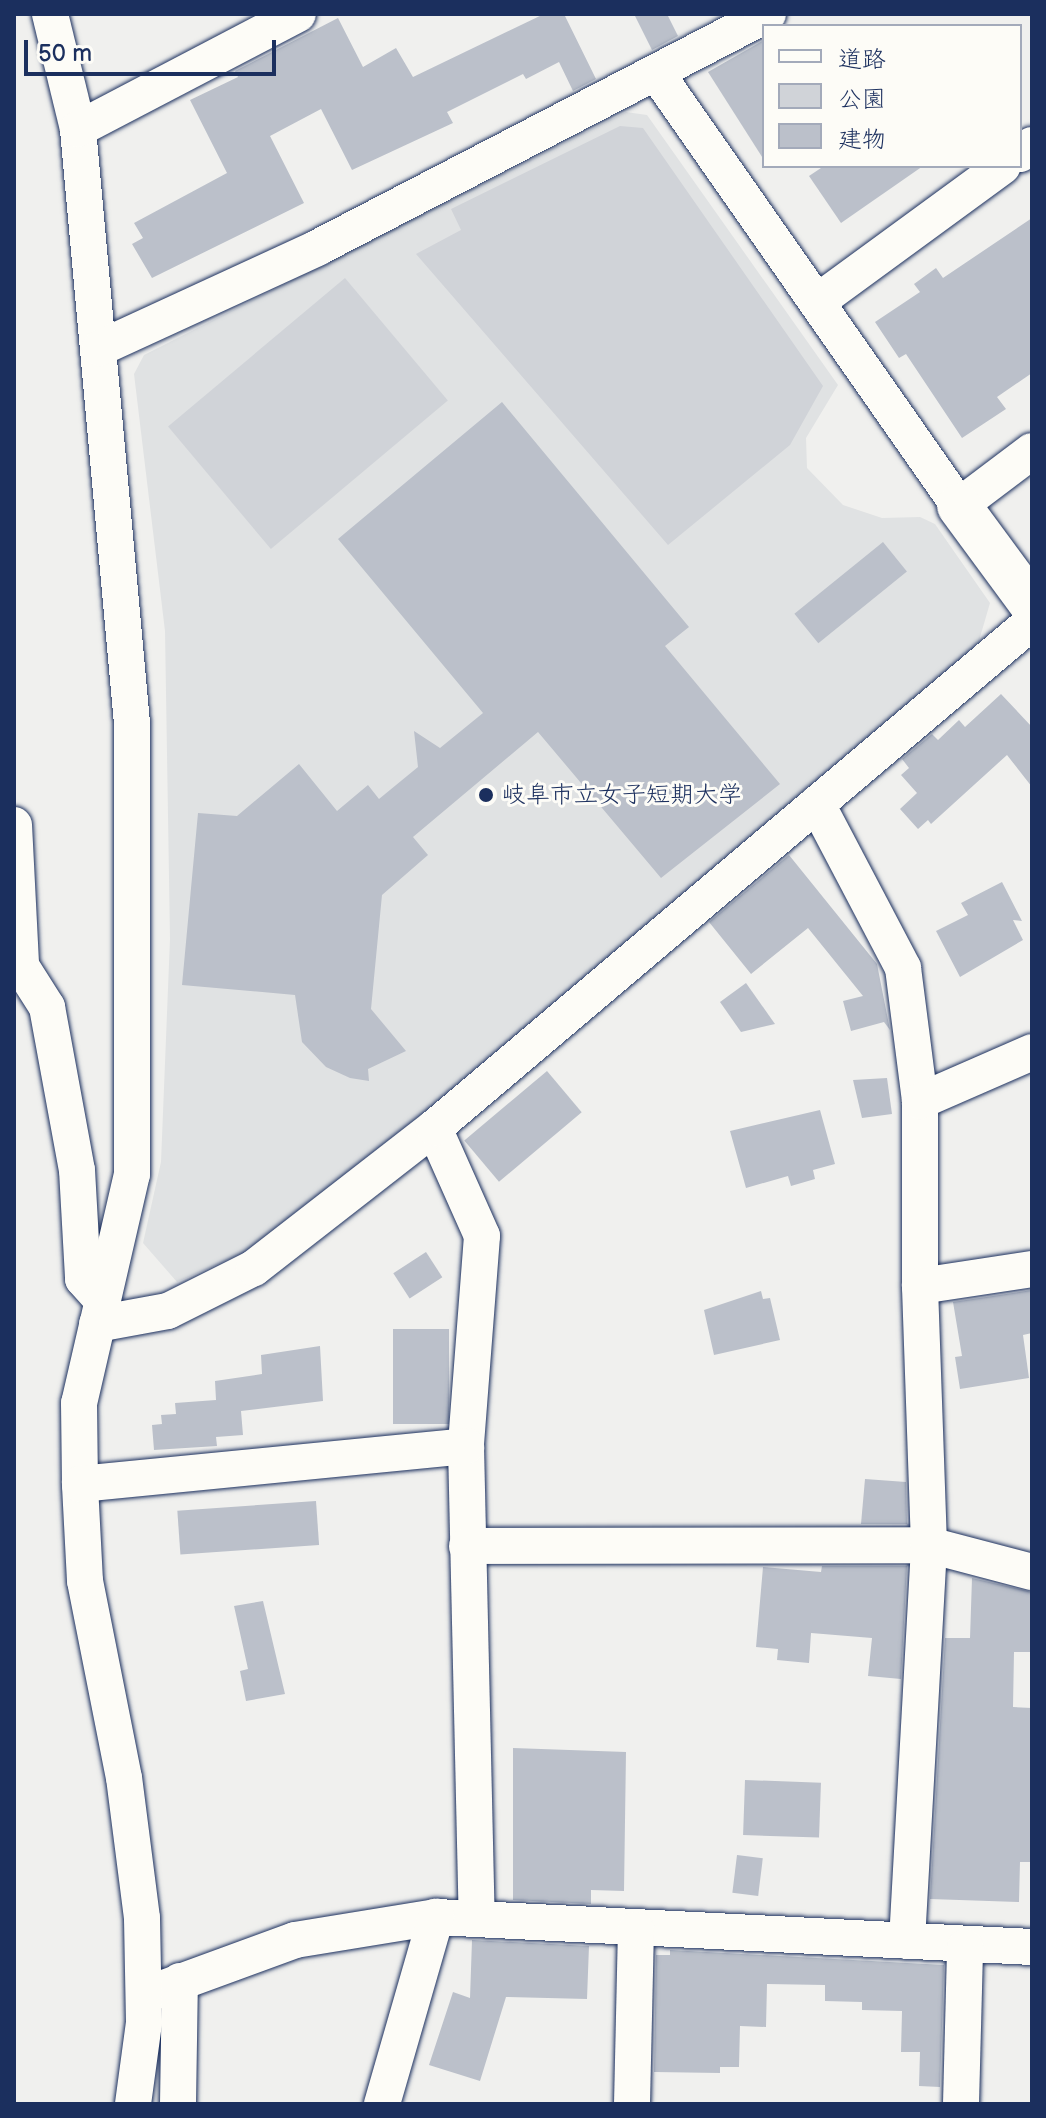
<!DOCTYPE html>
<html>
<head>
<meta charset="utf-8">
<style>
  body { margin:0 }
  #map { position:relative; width:1046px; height:2118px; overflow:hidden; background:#f0f0ee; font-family:"Balsamiq Sans","Klee One",sans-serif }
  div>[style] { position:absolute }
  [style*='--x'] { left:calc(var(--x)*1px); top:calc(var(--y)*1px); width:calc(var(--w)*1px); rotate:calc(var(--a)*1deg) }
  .built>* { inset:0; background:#e0e2e3 }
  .green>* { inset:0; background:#d0d3d8; transform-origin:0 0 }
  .building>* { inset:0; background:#bbc0ca; transform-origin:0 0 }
  .roads { filter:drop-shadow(0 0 2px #1b2f5e) drop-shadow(0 0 2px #1b2f5e) }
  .minor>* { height:36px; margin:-18px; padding:0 18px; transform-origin:18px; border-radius:18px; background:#fdfcf7 }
  .tertiary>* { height:44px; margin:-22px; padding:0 22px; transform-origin:22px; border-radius:22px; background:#fdfcf7 }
  .dots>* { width:22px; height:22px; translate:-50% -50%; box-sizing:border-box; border:4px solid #fdfcf7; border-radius:50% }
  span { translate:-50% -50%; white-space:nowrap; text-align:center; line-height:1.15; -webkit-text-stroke:6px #fdfcf7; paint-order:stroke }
  .poi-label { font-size:24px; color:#1b2f5e }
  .left { translate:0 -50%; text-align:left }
  .frame { position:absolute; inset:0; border:16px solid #1b2f5e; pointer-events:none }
  .legend { position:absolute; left:762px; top:24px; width:260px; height:144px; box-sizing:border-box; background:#fdfcf7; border:2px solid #a3aaba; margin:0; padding:10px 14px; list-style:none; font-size:24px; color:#1b2f5e }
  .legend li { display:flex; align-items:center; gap:16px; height:40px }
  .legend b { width:40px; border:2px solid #a3aaba }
  .scale { position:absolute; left:24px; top:40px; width:252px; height:36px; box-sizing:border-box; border:4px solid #1b2f5e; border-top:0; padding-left:10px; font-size:24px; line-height:28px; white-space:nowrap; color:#1b2f5e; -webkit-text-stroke:6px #fdfcf7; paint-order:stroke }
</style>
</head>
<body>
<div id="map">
  <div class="built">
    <i style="clip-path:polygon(626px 112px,647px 115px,838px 385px,806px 438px,807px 468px,843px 505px,882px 518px,920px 517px,935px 524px,990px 603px,976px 651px,312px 1208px,245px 1252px,177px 1282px,143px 1243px,161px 1162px,170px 939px,165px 631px,134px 374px,144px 355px)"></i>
  </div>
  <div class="green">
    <i style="clip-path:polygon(620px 126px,643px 128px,823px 386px,790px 445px,668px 545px,416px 254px,461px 230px,451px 209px)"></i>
    <i style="left:345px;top:278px;width:160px;height:231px;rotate:50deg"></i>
  </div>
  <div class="building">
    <i style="clip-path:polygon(544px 14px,564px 14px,596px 79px,573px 91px,559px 62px,526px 79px,523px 74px,447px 112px,453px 123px,352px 170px,321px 109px,270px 136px,304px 203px,152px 278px,132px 244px,143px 238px,134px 223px,227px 173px,190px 100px,238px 77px,235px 71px,338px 18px,363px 67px,396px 48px,413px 77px)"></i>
    <i style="clip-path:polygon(634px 14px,667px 14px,678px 36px,652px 50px)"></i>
    <i style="clip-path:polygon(764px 40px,764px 160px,708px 72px)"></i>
    <i style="clip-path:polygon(824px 166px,923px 166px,841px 223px,809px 176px)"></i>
    <i style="clip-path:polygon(1032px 218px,1032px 373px,997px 397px,1006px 409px,962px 438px,906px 354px,899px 358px,875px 322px,920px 292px,914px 284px,936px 268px,943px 278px)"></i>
    <i style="clip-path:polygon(502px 402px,689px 627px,665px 646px,780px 784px,661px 878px,538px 732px,413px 837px,428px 855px,382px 895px,371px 1009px,406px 1051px,368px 1069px,369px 1081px,350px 1078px,326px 1067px,302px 1042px,295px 995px,182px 985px,198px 813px,237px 816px,299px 764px,337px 811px,368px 785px,379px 799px,418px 767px,414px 731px,440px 748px,483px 713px,338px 539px)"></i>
    <i style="left:883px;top:542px;width:38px;height:114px;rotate:51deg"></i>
    <i style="clip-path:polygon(1001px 694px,1032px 727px,1032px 787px,1007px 755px,931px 824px,928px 820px,918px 829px,900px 809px,917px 793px,901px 775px,909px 768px,902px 759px,932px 734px,938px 740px,959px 720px,965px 727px)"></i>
    <i style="clip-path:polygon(789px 855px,877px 964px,890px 1030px,884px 1022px,851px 1031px,843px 1001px,863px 996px,808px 928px,751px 974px,709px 922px)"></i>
    <i style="clip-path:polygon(1002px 882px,1022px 921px,1013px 920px,1023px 940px,960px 977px,936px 931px,968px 915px,961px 903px)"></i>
    <i style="clip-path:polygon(746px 983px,775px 1024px,741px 1032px,720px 1002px)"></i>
    <i style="left:547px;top:1071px;width:54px;height:108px;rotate:50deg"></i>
    <i style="clip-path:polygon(887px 1078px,892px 1114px,862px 1118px,853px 1080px)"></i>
    <i style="clip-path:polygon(820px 1110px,835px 1164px,813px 1170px,815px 1179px,791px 1186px,788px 1176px,746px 1188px,730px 1131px)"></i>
    <i style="left:426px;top:1252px;width:30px;height:39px;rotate:57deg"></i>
    <i style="clip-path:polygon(1032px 1290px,1032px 1333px,1023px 1335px,1029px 1378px,960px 1389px,955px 1357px,962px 1356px,953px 1302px)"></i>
    <i style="clip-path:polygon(761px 1291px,763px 1299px,770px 1298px,780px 1340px,714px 1355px,704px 1310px)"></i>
    <i style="left:393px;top:1329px;width:56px;height:95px"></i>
    <i style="clip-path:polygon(320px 1346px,323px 1401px,241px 1411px,243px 1435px,216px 1437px,217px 1446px,154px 1450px,152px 1425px,162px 1424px,161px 1415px,176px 1414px,175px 1403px,216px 1400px,215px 1381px,262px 1374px,261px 1355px)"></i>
    <i style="clip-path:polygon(865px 1479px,906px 1482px,907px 1524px,861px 1524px)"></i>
    <i style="left:316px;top:1501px;width:44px;height:139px;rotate:86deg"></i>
    <i style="clip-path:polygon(822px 1566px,907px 1566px,901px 1679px,868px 1676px,872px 1638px,811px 1633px,809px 1663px,777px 1660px,778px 1649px,756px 1647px,763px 1567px,821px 1572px)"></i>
    <i style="clip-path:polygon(972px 1578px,1032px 1592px,1032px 1652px,1014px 1652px,1013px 1707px,1032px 1708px,1032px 1862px,1020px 1862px,1019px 1902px,930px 1899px,945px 1638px,970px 1638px)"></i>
    <i style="clip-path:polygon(263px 1601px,285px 1694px,246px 1701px,240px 1671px,248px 1669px,234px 1606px)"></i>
    <i style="clip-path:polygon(513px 1748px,626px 1752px,624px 1891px,591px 1890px,591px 1904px,513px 1900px)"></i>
    <i style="left:745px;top:1780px;width:76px;height:55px;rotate:2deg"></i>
    <i style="left:737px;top:1855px;width:26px;height:38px;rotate:7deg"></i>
    <i style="clip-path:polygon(472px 1940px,589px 1946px,587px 1999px,506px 1997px,480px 2081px,429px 2065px,453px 1992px,470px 1998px)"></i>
    <i style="clip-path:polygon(670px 1950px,944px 1965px,940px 2087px,919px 2086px,920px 2052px,901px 2052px,902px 2011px,862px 2010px,862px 2002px,825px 2001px,825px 1985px,767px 1984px,766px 2027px,740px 2026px,739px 2067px,720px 2067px,720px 2073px,654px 2072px,656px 1955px,670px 1955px)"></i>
  </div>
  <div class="roads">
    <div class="minor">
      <i style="--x:50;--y:14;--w:118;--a:76.3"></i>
      <i style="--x:78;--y:129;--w:597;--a:84.81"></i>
      <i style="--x:132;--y:724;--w:450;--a:90"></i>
      <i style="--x:132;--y:1174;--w:235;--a:103"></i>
      <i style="--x:79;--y:1403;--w:81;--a:89.3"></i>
      <i style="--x:657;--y:74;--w:527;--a:55.04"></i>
      <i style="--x:959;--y:506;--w:91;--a:-37"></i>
      <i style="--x:78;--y:129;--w:248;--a:-27.6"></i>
      <i style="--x:1020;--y:154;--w:15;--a:-37"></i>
      <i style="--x:817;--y:302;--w:230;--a:-36.2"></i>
      <i style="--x:100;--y:348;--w:239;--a:-24.7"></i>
      <i style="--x:317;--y:248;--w:508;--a:-27.42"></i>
      <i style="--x:817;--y:804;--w:185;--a:62.3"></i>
      <i style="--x:903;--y:968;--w:134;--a:82.7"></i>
      <i style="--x:920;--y:1101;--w:185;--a:90"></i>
      <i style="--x:920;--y:1286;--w:113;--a:-8.6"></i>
      <i style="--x:14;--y:825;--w:139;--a:87.1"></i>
      <i style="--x:14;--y:955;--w:62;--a:57.6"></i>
      <i style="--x:47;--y:1007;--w:166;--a:79.6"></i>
      <i style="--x:77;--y:1170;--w:109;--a:86.8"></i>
      <i style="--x:83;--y:1279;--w:30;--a:48"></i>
      <i style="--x:920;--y:1101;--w:122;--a:-23.6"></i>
      <i style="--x:434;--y:1128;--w:118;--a:66"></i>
      <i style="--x:482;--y:1236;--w:211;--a:94.4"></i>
      <i style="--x:466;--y:1446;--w:471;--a:88.7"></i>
      <i style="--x:97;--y:1324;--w:72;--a:-10.4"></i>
      <i style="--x:168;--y:1311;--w:96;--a:-26.6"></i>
      <i style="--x:254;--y:1268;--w:228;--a:-37.9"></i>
      <i style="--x:434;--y:1128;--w:783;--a:-40.24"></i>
      <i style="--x:467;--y:1546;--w:462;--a:-0.1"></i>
      <i style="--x:929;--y:1545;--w:106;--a:14.7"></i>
      <i style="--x:907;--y:1941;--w:397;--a:-86.8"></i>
      <i style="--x:929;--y:1545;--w:259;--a:-92"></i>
      <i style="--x:145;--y:1995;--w:160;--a:-20.1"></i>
      <i style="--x:295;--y:1940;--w:143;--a:-9.3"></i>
      <i style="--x:436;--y:1917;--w:597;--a:2.88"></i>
      <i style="--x:133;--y:2104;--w:82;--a:-82.3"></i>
      <i style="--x:144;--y:2023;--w:105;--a:-91.1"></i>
      <i style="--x:142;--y:1918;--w:141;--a:-97.3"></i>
      <i style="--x:124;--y:1778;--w:201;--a:-101.2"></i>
      <i style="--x:85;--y:1581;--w:97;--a:-93"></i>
      <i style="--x:80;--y:1484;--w:388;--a:-5.6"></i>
      <i style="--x:178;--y:2104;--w:123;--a:-89.1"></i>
      <i style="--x:382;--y:2104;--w:195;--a:-73.9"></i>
      <i style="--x:632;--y:2104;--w:174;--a:-88.7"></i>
      <i style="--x:961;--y:2104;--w:157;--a:-88.5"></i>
    </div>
    <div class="tertiary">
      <i style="--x:959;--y:506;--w:123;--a:53.6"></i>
    </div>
  </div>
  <div class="dots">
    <i style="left:486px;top:795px;background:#1b2f5e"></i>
  </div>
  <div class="poi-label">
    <span class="left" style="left:502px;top:795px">岐阜市立女子短期大学</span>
  </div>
  <div class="frame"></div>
  <ul class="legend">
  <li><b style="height:10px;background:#fdfcf7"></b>道路</li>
  <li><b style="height:22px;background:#d0d3d8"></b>公園</li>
  <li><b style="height:22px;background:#bbc0ca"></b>建物</li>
  </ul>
  <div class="scale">50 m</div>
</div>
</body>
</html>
